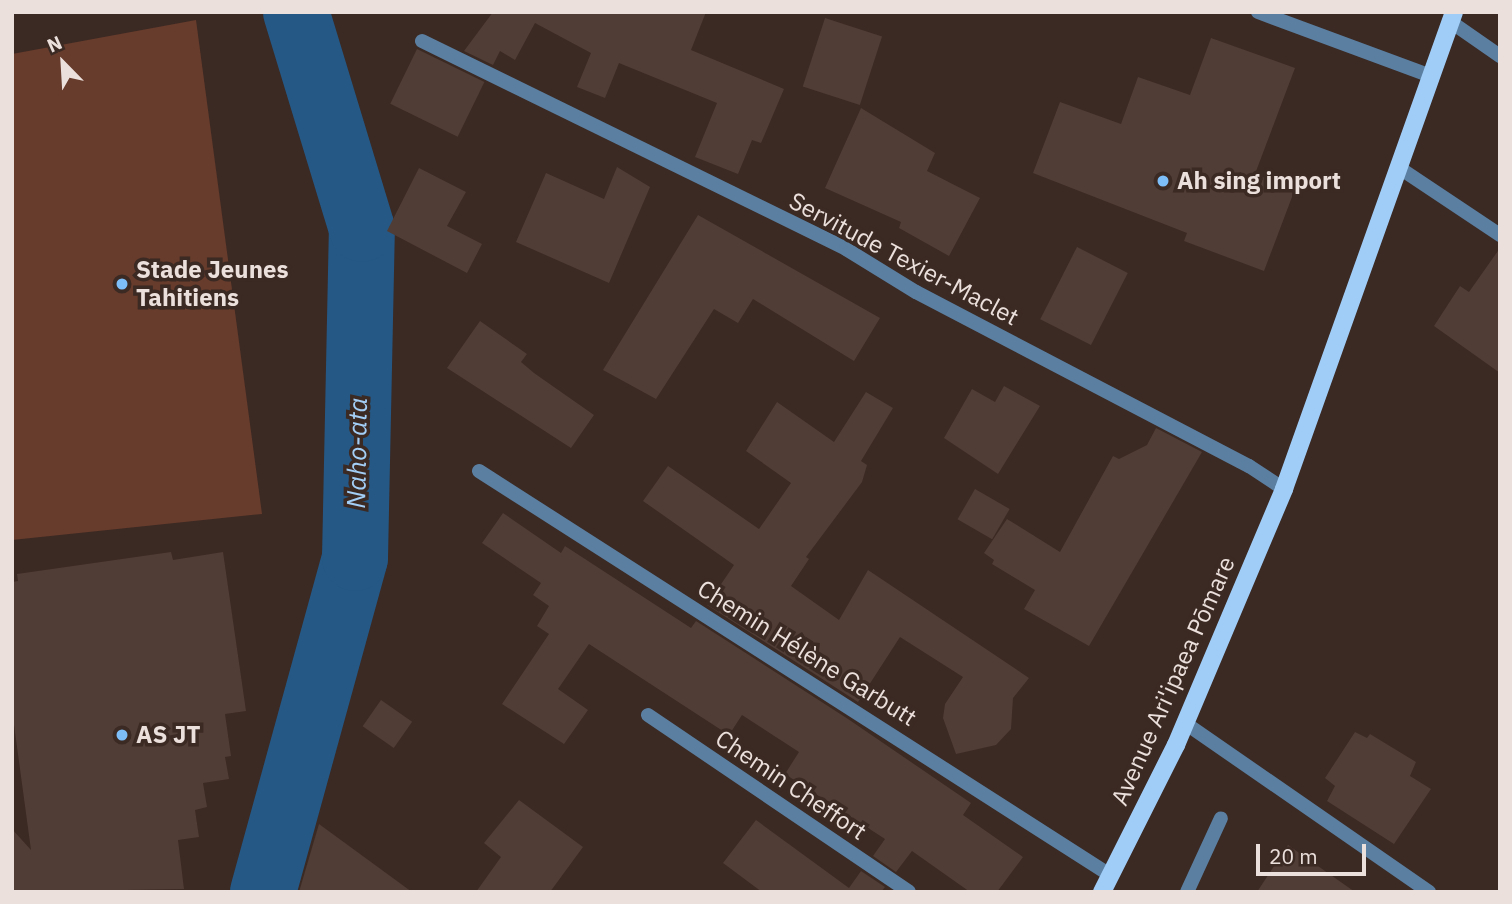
<!DOCTYPE html>
<html>
<head>
<meta charset="utf-8">
<style>
  body { margin:0 }
  #map { position:relative; width:1512px; height:904px; overflow:hidden; background:#3b2923; font-family:"IBM Plex Sans",sans-serif }
  div>[style] { position:absolute }
  [style*='--x'] { left:calc(var(--x)*1px); top:calc(var(--y)*1px); width:calc(var(--w)*1px); rotate:calc(var(--a)*1deg) }
  .green>* { inset:0; background:#673c2c }
  .river>* { height:66px; margin:-33px; padding:0 33px; transform-origin:33px; border-radius:33px; background:#255884 }
  .building>* { inset:0; background:#503d36; transform-origin:0 0 }
  .lane>* { height:14px; margin:-7px; padding:0 7px; transform-origin:7px; border-radius:7px; background:#5a7fa1 }
  .street>* { height:14px; margin:-7px; padding:0 7px; transform-origin:7px; border-radius:7px; background:#5a7fa1 }
  .primary>* { height:18px; margin:-9px; padding:0 9px; transform-origin:9px; border-radius:9px; background:#a0cdf8 }
  .dots>* { width:19px; height:19px; translate:-50% -50%; box-sizing:border-box; border:4px solid #3b2923; border-radius:50% }
  span { translate:-50% -50%; white-space:nowrap; text-align:center; line-height:1.15; -webkit-text-stroke:7px #3b2923; paint-order:stroke }
  .poi-label { font-size:24px; color:#ece0dc; font-weight:700 }
  .left { translate:0 -50%; text-align:left }
  .street-label { font-size:24px; color:#ece0dc }
  .water-label { font-size:26px; color:#a3cef6; font-style:italic }
  .frame { position:absolute; inset:0; border:14px solid #ece0dc; pointer-events:none }
  .north { position:absolute; left:28px; top:28px; width:70px; height:70px; -webkit-text-stroke:5px #3b2923; paint-order:stroke; rotate:336deg; font-size:19px; font-weight:700; line-height:28px; text-align:center; color:#ece0dc }
  .north::after { content:''; display:block; margin:auto; width:24px; height:32px; background:#ece0dc; clip-path:polygon(50% 0,100% 100%,50% 72%,0 100%) }
  .scale { position:absolute; left:1256px; top:844px; width:110px; height:32px; box-sizing:border-box; border:4px solid #ece0dc; border-top:0; padding-left:9px; font-size:21px; line-height:24px; white-space:nowrap; color:#ece0dc; -webkit-text-stroke:5px #3b2923; paint-order:stroke }
</style>
</head>
<body>
<div id="map">
  <div class="green">
    <i style="clip-path:polygon(196px 20px,262px 514px,12px 540px,12px 54px)"></i>
  </div>
  <div class="river">
    <i style="--x:263;--y:892;--w:346;--a:-74.6"></i>
    <i style="--x:355;--y:558;--w:329;--a:-88.8"></i>
    <i style="--x:362;--y:229;--w:227;--a:-106.9"></i>
  </div>
  <div class="building">
    <i style="clip-path:polygon(493px 12px,706px 12px,691px 50px,784px 89px,761px 143px,752px 140px,738px 174px,695px 157px,717px 103px,619px 63px,605px 98px,577px 87px,591px 53px,535px 23px,515px 60px,500px 51px,493px 65px,464px 51px)"></i>
    <i style="left:825px;top:18px;width:60px;height:72px;rotate:18deg"></i>
    <i style="clip-path:polygon(1211px 38px,1295px 68px,1255px 174px,1295px 189px,1264px 271px,1184px 241px,1187px 233px,1033px 173px,1060px 102px,1121px 124px,1138px 77px,1190px 95px)"></i>
    <i style="left:417px;top:49px;width:75px;height:61px;rotate:26deg"></i>
    <i style="clip-path:polygon(861px 108px,935px 153px,927px 171px,980px 198px,949px 256px,899px 228px,901px 222px,825px 188px)"></i>
    <i style="clip-path:polygon(617px 167px,650px 187px,609px 283px,516px 242px,546px 173px,604px 199px)"></i>
    <i style="clip-path:polygon(419px 168px,466px 192px,447px 226px,482px 244px,467px 273px,387px 231px)"></i>
    <i style="clip-path:polygon(698px 215px,880px 318px,854px 361px,753px 299px,738px 323px,714px 309px,656px 399px,603px 370px)"></i>
    <i style="left:1077px;top:247px;width:57px;height:81px;rotate:27deg"></i>
    <i style="clip-path:polygon(1500px 248px,1500px 373px,1434px 326px,1460px 286px,1469px 292px)"></i>
    <i style="clip-path:polygon(480px 321px,527px 354px,521px 362px,534px 373px,594px 415px,571px 448px,447px 368px)"></i>
    <i style="clip-path:polygon(1004px 386px,1040px 406px,998px 474px,944px 438px,972px 389px,995px 402px)"></i>
    <i style="clip-path:polygon(866px 392px,893px 408px,861px 461px,867px 465px,862px 482px,806px 557px,809px 559px,791px 586px,839px 620px,868px 570px,1029px 678px,1013px 698px,1011px 729px,996px 745px,956px 754px,943px 718px,945px 704px,963px 677px,900px 637px,858px 702px,707px 605px,734px 565px,643px 501px,668px 466px,759px 529px,791px 483px,746px 451px,777px 402px,834px 442px)"></i>
    <i style="clip-path:polygon(1156px 428px,1202px 452px,1089px 646px,1024px 609px,1035px 590px,992px 564px,994px 560px,984px 553px,1007px 519px,1060px 552px,1113px 456px,1119px 459px,1147px 445px)"></i>
    <i style="left:975px;top:489px;width:40px;height:35px;rotate:30deg"></i>
    <i style="clip-path:polygon(503px 513px,561px 553px,565px 546px,691px 628px,696px 621px,848px 719px,971px 803px,963px 815px,1023px 857px,997px 892px,970px 892px,912px 851px,896px 872px,873px 856px,885px 839px,785px 774px,799px 752px,742px 715px,729px 735px,589px 644px,558px 689px,588px 710px,564px 744px,502px 704px,549px 634px,537px 626px,549px 606px,533px 595px,541px 583px,482px 543px)"></i>
    <i style="clip-path:polygon(171px 552px,173px 560px,223px 552px,246px 711px,225px 714px,231px 756px,225px 757px,229px 779px,203px 783px,207px 807px,195px 810px,199px 837px,178px 840px,184px 889px,12px 892px,12px 829px,31px 850px,12px 710px,12px 582px,18px 581px,17px 574px)"></i>
    <i style="left:381px;top:700px;width:38px;height:32px;rotate:35deg"></i>
    <i style="clip-path:polygon(1355px 732px,1367px 738px,1370px 734px,1416px 762px,1410px 776px,1431px 789px,1394px 844px,1327px 801px,1335px 786px,1325px 778px)"></i>
    <i style="clip-path:polygon(519px 800px,583px 847px,550px 892px,476px 892px,501px 857px,484px 843px)"></i>
    <i style="clip-path:polygon(756px 820px,849px 888px,861px 871px,885px 887px,881px 892px,762px 892px,723px 863px)"></i>
    <i style="clip-path:polygon(319px 824px,412px 892px,299px 892px)"></i>
    <i style="clip-path:polygon(1288px 845px,1355px 892px,1257px 892px)"></i>
  </div>
  <div class="lane">
    <i style="--x:1187;--y:892;--w:81;--a:-65.3"></i>
  </div>
  <div class="street">
    <i style="--x:1258;--y:12;--w:184;--a:20.3"></i>
    <i style="--x:1451;--y:22;--w:60;--a:34.8"></i>
    <i style="--x:422;--y:41;--w:472;--a:26.1"></i>
    <i style="--x:846;--y:249;--w:82;--a:31.6"></i>
    <i style="--x:916;--y:292;--w:376;--a:27.6"></i>
    <i style="--x:1249;--y:466;--w:42;--a:33.3"></i>
    <i style="--x:1398;--y:167;--w:123;--a:33.7"></i>
    <i style="--x:479;--y:471;--w:749;--a:32.63"></i>
    <i style="--x:648;--y:715;--w:315;--a:34.1"></i>
    <i style="--x:1185;--y:723;--w:297;--a:34.7"></i>
  </div>
  <div class="primary">
    <i style="--x:1102;--y:892;--w:165;--a:-63.3"></i>
    <i style="--x:1176;--y:745;--w:278;--a:-67.1"></i>
    <i style="--x:1284;--y:489;--w:506;--a:-70.38"></i>
  </div>
  <div class="dots">
    <i style="left:1163px;top:181px;background:#7dbef9"></i>
    <i style="left:122px;top:284px;background:#7dbef9"></i>
    <i style="left:122px;top:735px;background:#7dbef9"></i>
  </div>
  <div class="poi-label">
    <span class="left" style="left:1177px;top:181px">Ah sing import</span>
    <span class="left" style="left:136px;top:284px">Stade Jeunes<br>Tahitiens</span>
    <span class="left" style="left:136px;top:735px">AS JT</span>
  </div>
  <div class="street-label">
    <span style="left:904px;top:259px;rotate:28deg">Servitude Texier-Maclet</span>
    <span style="left:807px;top:653px;rotate:32deg">Chemin Hélène Garbutt</span>
    <span style="left:1173px;top:681px;rotate:-66deg">Avenue Ari'ipaea Pōmare</span>
    <span style="left:791px;top:785px;rotate:34deg">Chemin Cheffort</span>
  </div>
  <div class="water-label">
    <span style="left:357px;top:453px;rotate:-89deg">Naho-ata</span>
  </div>
  <div class="frame"></div>
  <div class="north">N</div>
  <div class="scale">20 m</div>
</div>
</body>
</html>
